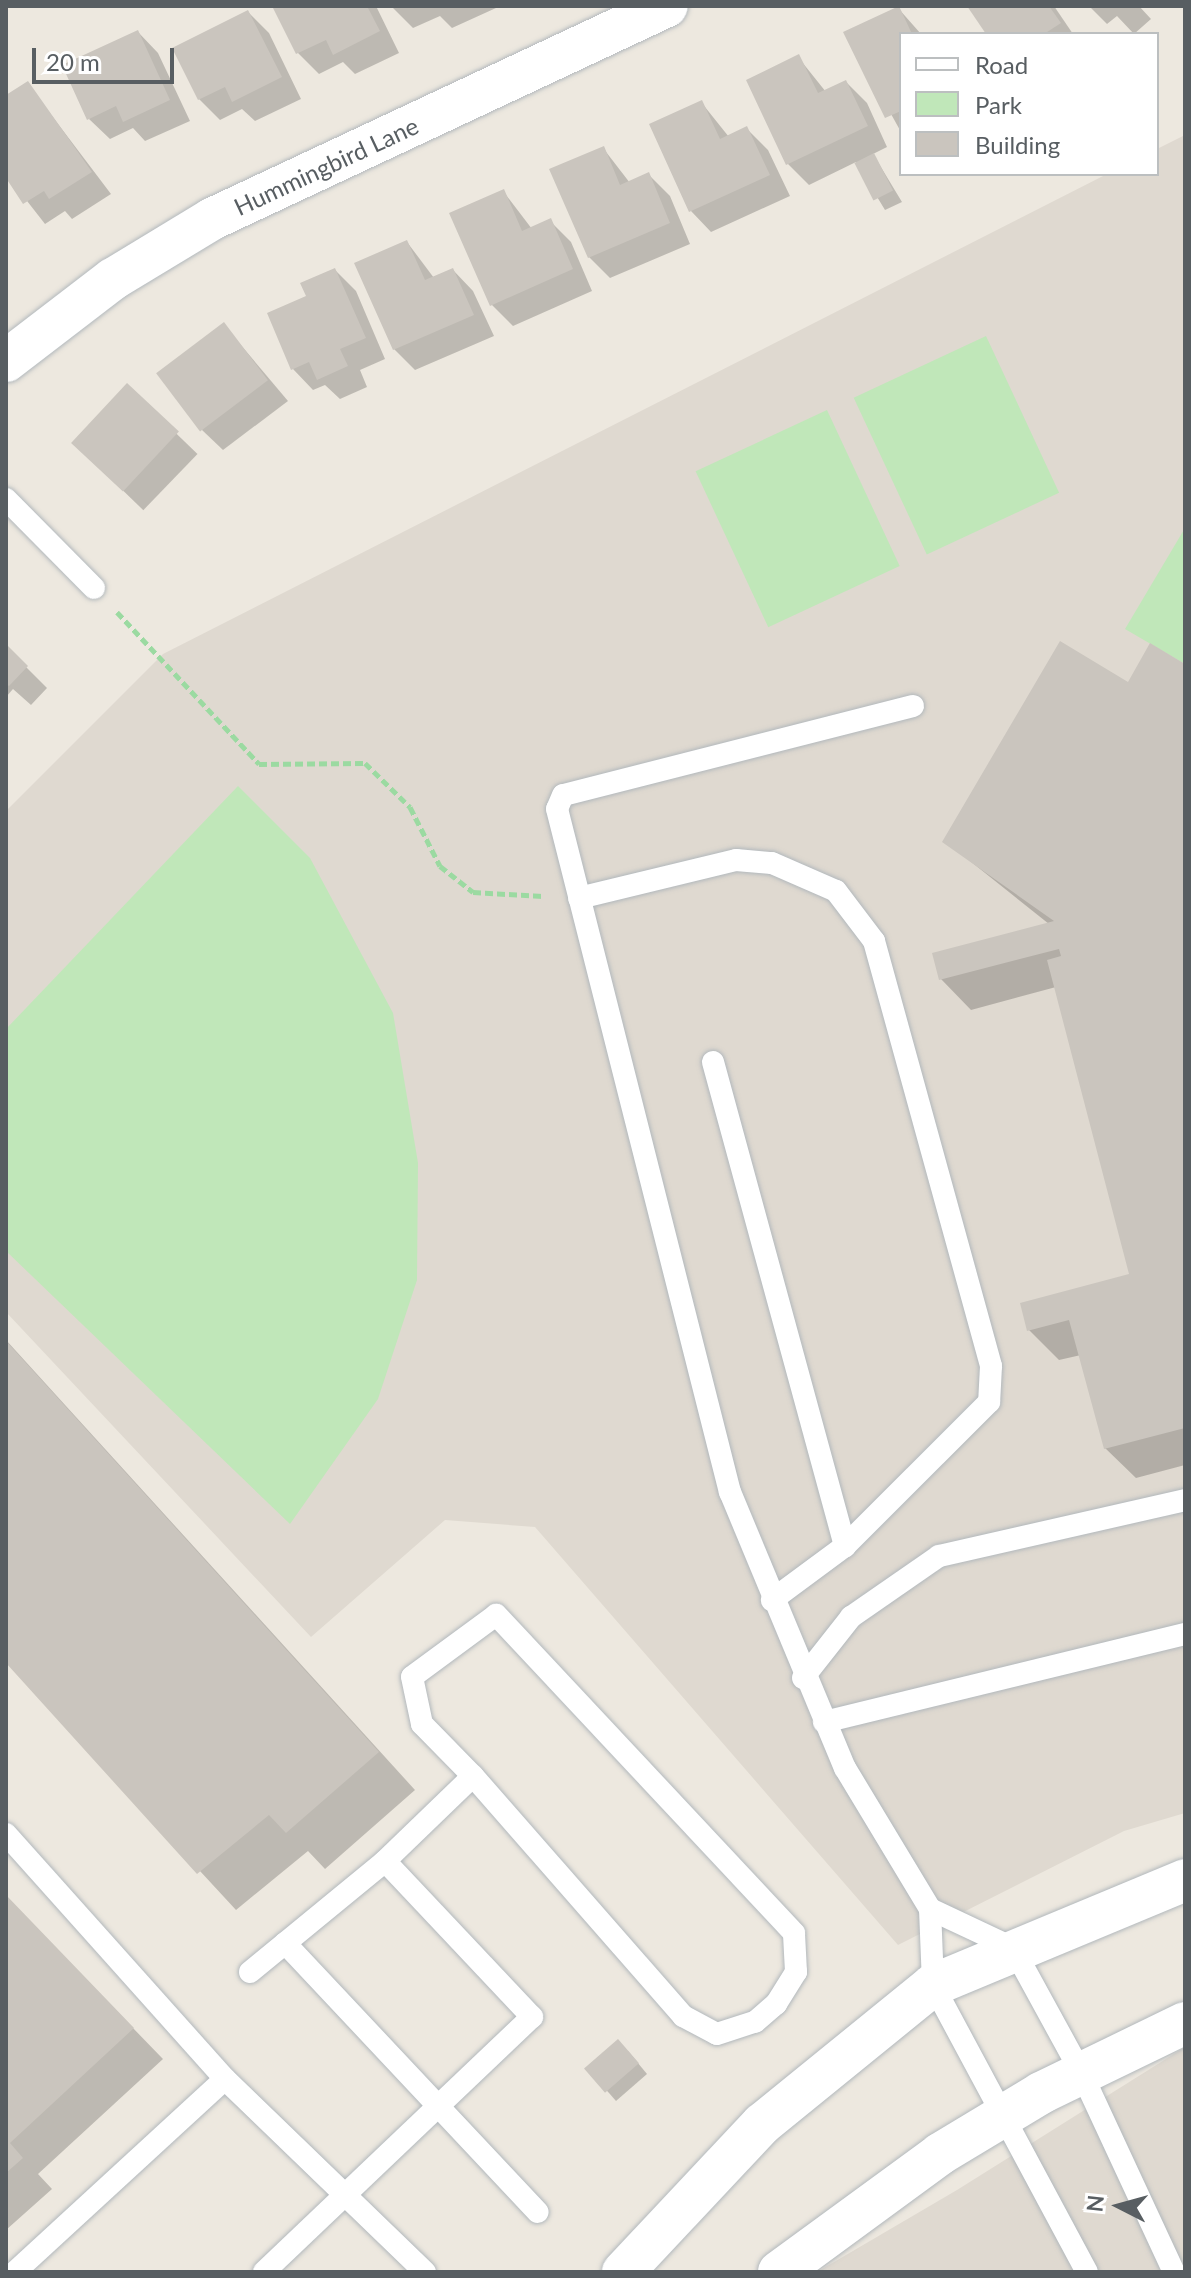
<!DOCTYPE html>
<html>
<head>
<meta charset="utf-8">
<style>
  body { margin:0 }
  #map { position:relative; width:1191px; height:2278px; overflow:hidden; background:#ede8df; font-family:Lato,sans-serif }
  div>[style] { position:absolute }
  [style*='--x'] { left:calc(var(--x)*1px); top:calc(var(--y)*1px); width:calc(var(--w)*1px); rotate:calc(var(--a)*1deg) }
  .education>* { inset:0; background:#dfd9d0 }
  .green>* { inset:0; background:#c0e7b9; transform-origin:0 0 }
  .shadow>* { inset:0; background:#0003; transform-origin:0 0 }
  .building>* { inset:0; background:#cac5be; transform-origin:0 0 }
  .path>* { height:5px; margin-top:-2.5px; transform-origin:0; background:repeating-linear-gradient(90deg,#9bdaa1 0 8px,transparent 0 12px) }
  .roads { filter:drop-shadow(0 0 2px #b2b8bc) drop-shadow(0 0 2px #b2b8bc) }
  .service>* { height:22px; margin:-11px; padding:0 11px; transform-origin:11px; border-radius:11px; background:#fff }
  .minor>* { height:42px; margin:-21px; padding:0 21px; transform-origin:21px; border-radius:21px; background:#fff }
  span { translate:-50% -50%; white-space:nowrap; text-align:center; line-height:1.15; -webkit-text-stroke:7px #fff; paint-order:stroke }
  .street-label { font-size:24px; color:#585e62 }
  .frame { position:absolute; inset:0; border:8px solid #585e62; pointer-events:none }
  .legend { position:absolute; left:899px; top:32px; width:260px; height:144px; box-sizing:border-box; background:#fff; border:2px solid #bcbfc0; margin:0; padding:10px 14px; list-style:none; font-size:24px; color:#585e62 }
  .legend li { display:flex; align-items:center; gap:16px; height:40px }
  .legend b { width:40px; border:2px solid #bcbfc0 }
  .north { position:absolute; left:1079px; top:2166px; width:80px; height:80px; -webkit-text-stroke:6px #fff; paint-order:stroke; rotate:276deg; font-size:22px; font-weight:700; line-height:32px; text-align:center; color:#585e62 }
  .north::after { content:''; display:block; margin:auto; width:28px; height:36px; background:#585e62; clip-path:polygon(50% 0,100% 100%,50% 72%,0 100%) }
  .scale { position:absolute; left:32px; top:48px; width:142px; height:36px; box-sizing:border-box; border:4px solid #585e62; border-top:0; padding-left:10px; font-size:24px; line-height:28px; white-space:nowrap; color:#585e62; -webkit-text-stroke:6px #fff; paint-order:stroke }
</style>
</head>
<body>
<div id="map">
  <div class="education">
    <i style="clip-path:polygon(1185px 135px,1185px 1813px,1124px 1831px,898px 1945px,535px 1527px,445px 1520px,311px 1637px,6px 1312px,6px 811px,163px 654px,1107px 174px,1157px 174px,1157px 149px)"></i>
    <i style="clip-path:polygon(1185px 2047px,1185px 2272px,817px 2272px,957px 2190px)"></i>
  </div>
  <div class="green">
    <i style="left:986px;top:336px;width:173px;height:146px;rotate:65deg"></i>
    <i style="left:827px;top:410px;width:172px;height:145px;rotate:65deg"></i>
    <i style="clip-path:polygon(1185px 528px,1185px 664px,1125px 629px)"></i>
    <i style="clip-path:polygon(238px 786px,310px 858px,393px 1013px,418px 1163px,417px 1280px,378px 1399px,290px 1524px,6px 1251px,6px 1029px)"></i>
  </div>
  <div class="shadow">
    <i style="clip-path:polygon(275px 6px,376px 6px,399px 53px,355px 74px,343px 62px,319px 74px,298px 53px)"></i>
    <i style="clip-path:polygon(969px 6px,1054px 6px,1073px 34px,988px 34px)"></i>
    <i style="clip-path:polygon(1089px 6px,1139px 6px,1151px 19px,1134px 34px,1117px 16px,1107px 24px)"></i>
    <i style="clip-path:polygon(392px 7px,495px 6px,496px 8px,452px 28px,440px 16px,413px 28px)"></i>
    <i style="clip-path:polygon(898px 8px,921px 34px,901px 34px,901px 132px,846px 33px)"></i>
    <i style="clip-path:polygon(248px 12px,269px 33px,301px 99px,255px 121px,242px 109px,220px 120px,199px 99px)"></i>
    <i style="clip-path:polygon(138px 32px,158px 53px,190px 121px,145px 141px,133px 128px,110px 139px,89px 119px)"></i>
    <i style="clip-path:polygon(798px 57px,826px 92px,846px 82px,867px 103px,887px 147px,873px 154px,902px 202px,885px 210px,856px 162px,809px 185px,788px 164px)"></i>
    <i style="clip-path:polygon(27px 83px,111px 194px,72px 219px,65px 211px,45px 224px,6px 174px,6px 97px)"></i>
    <i style="clip-path:polygon(701px 102px,729px 137px,747px 129px,768px 150px,790px 196px,711px 232px,691px 211px,651px 125px)"></i>
    <i style="clip-path:polygon(603px 148px,630px 183px,649px 175px,670px 196px,690px 244px,610px 278px,589px 257px)"></i>
    <i style="clip-path:polygon(503px 191px,532px 229px,550px 221px,571px 242px,592px 291px,513px 326px,492px 305px,452px 214px)"></i>
    <i style="clip-path:polygon(407px 242px,434px 278px,453px 270px,473px 291px,494px 336px,415px 370px,394px 349px)"></i>
    <i style="clip-path:polygon(335px 270px,356px 291px,385px 359px,360px 370px,367px 387px,340px 399px,325px 385px,313px 390px,293px 369px,269px 315px,308px 298px)"></i>
    <i style="clip-path:polygon(224px 325px,288px 401px,223px 450px,202px 430px)"></i>
    <i style="left:127px;top:386px;width:98px;height:78px;rotate:44deg"></i>
    <i style="clip-path:polygon(6px 647px,47px 688px,31px 705px,13px 689px,6px 697px)"></i>
    <i style="clip-path:polygon(1185px 666px,1185px 1465px,1136px 1478px,1105px 1448px,1081px 1355px,1059px 1360px,1029px 1330px,1132px 1276px,1056px 987px,971px 1010px,941px 979px,1049px 924px,945px 841px,1128px 685px)"></i>
    <i style="clip-path:polygon(6px 1340px,415px 1790px,325px 1869px,308px 1851px,236px 1910px,6px 1661px)"></i>
    <i style="clip-path:polygon(6px 1897px,163px 2059px,38px 2174px,52px 2189px,6px 2230px)"></i>
    <i style="clip-path:polygon(628px 2051px,647px 2074px,616px 2101px,587px 2068px)"></i>
  </div>
  <div class="building">
    <i style="clip-path:polygon(272px 6px,367px 6px,380px 31px,333px 55px,326px 40px,296px 54px)"></i>
    <i style="clip-path:polygon(899px 6px,912px 34px,901px 34px,901px 111px,885px 118px,843px 32px)"></i>
    <i style="clip-path:polygon(967px 6px,1049px 6px,1061px 23px,1044px 34px,986px 34px)"></i>
    <i style="clip-path:polygon(248px 10px,282px 77px,232px 102px,225px 87px,198px 100px,172px 48px)"></i>
    <i style="clip-path:polygon(138px 30px,170px 100px,123px 122px,116px 106px,87px 120px,62px 65px)"></i>
    <i style="clip-path:polygon(799px 54px,818px 93px,846px 80px,868px 126px,786px 165px,746px 80px)"></i>
    <i style="clip-path:polygon(28px 81px,92px 172px,49px 199px,44px 191px,23px 204px,6px 178px,6px 95px)"></i>
    <i style="clip-path:polygon(702px 100px,720px 139px,747px 126px,770px 175px,689px 212px,649px 124px)"></i>
    <i style="clip-path:polygon(604px 146px,620px 185px,649px 172px,670px 223px,588px 258px,549px 169px)"></i>
    <i style="left:874px;top:153px;width:42px;height:22px;rotate:63deg"></i>
    <i style="clip-path:polygon(504px 189px,522px 231px,551px 218px,573px 269px,490px 306px,449px 213px)"></i>
    <i style="clip-path:polygon(407px 240px,425px 280px,453px 268px,474px 315px,393px 350px,354px 263px)"></i>
    <i style="clip-path:polygon(335px 268px,366px 338px,340px 349px,348px 366px,317px 380px,309px 362px,291px 370px,267px 313px,306px 296px,300px 283px)"></i>
    <i style="left:224px;top:322px;width:73px;height:85px;rotate:53deg"></i>
    <i style="left:127px;top:383px;width:71px;height:82px;rotate:43deg"></i>
    <i style="clip-path:polygon(1060px 641px,1128px 682px,1150px 643px,1185px 664px,1185px 1428px,1104px 1449px,1069px 1320px,1027px 1331px,1020px 1303px,1129px 1274px,1047px 960px,1061px 956px,1059px 949px,939px 980px,932px 953px,1054px 921px,942px 842px)"></i>
    <i style="clip-path:polygon(6px 644px,28px 666px,9px 686px,6px 684px)"></i>
    <i style="clip-path:polygon(6px 1341px,379px 1752px,286px 1833px,269px 1815px,197px 1874px,6px 1663px)"></i>
    <i style="clip-path:polygon(6px 1895px,134px 2028px,10px 2143px,23px 2158px,6px 2173px)"></i>
    <i style="left:618px;top:2039px;width:32px;height:45px;rotate:49deg"></i>
  </div>
  <div class="path">
    <i style="--x:117;--y:612;--w:208;--a:46.9"></i>
    <i style="--x:259;--y:764;--w:106;--a:-0.5"></i>
    <i style="--x:365;--y:763;--w:63;--a:44.4"></i>
    <i style="--x:410;--y:807;--w:66;--a:63"></i>
    <i style="--x:440;--y:866;--w:42;--a:38.2"></i>
    <i style="--x:473;--y:892;--w:70;--a:3.3"></i>
  </div>
  <div class="roads">
    <div class="service">
      <i style="--x:6;--y:499;--w:125;--a:45.3"></i>
      <i style="--x:913;--y:706;--w:361;--a:165.7"></i>
      <i style="--x:563;--y:795;--w:15;--a:113"></i>
      <i style="--x:557;--y:809;--w:705;--a:75.79"></i>
      <i style="--x:730;--y:1492;--w:299;--a:67.4"></i>
      <i style="--x:845;--y:1768;--w:165;--a:58.9"></i>
      <i style="--x:930;--y:1909;--w:76;--a:87.7"></i>
      <i style="--x:933;--y:1985;--w:326;--a:61.8"></i>
      <i style="--x:579;--y:898;--w:162;--a:-13.6"></i>
      <i style="--x:736;--y:860;--w:36;--a:5"></i>
      <i style="--x:772;--y:863;--w:70;--a:23.6"></i>
      <i style="--x:836;--y:891;--w:63;--a:52.8"></i>
      <i style="--x:874;--y:941;--w:441;--a:74.6"></i>
      <i style="--x:991;--y:1366;--w:36;--a:93"></i>
      <i style="--x:989;--y:1402;--w:204;--a:135"></i>
      <i style="--x:845;--y:1546;--w:91;--a:143.5"></i>
      <i style="--x:713;--y:1062;--w:502;--a:74.74"></i>
      <i style="--x:803;--y:1678;--w:78;--a:-51.8"></i>
      <i style="--x:851;--y:1617;--w:107;--a:-34.7"></i>
      <i style="--x:939;--y:1556;--w:252;--a:-12.8"></i>
      <i style="--x:824;--y:1722;--w:372;--a:-13.7"></i>
      <i style="--x:6;--y:1834;--w:329;--a:48.2"></i>
      <i style="--x:225;--y:2079;--w:278;--a:44"></i>
      <i style="--x:930;--y:1909;--w:92;--a:25.2"></i>
      <i style="--x:1013;--y:1948;--w:141;--a:61.3"></i>
      <i style="--x:1081;--y:2072;--w:221;--a:65.1"></i>
      <i style="--x:285;--y:1943;--w:369;--a:46.8"></i>
      <i style="--x:250;--y:1972;--w:175;--a:-39.4"></i>
      <i style="--x:385;--y:1861;--w:122;--a:-44"></i>
      <i style="--x:473;--y:1776;--w:319;--a:48.8"></i>
      <i style="--x:683;--y:2016;--w:38;--a:28"></i>
      <i style="--x:717;--y:2034;--w:40;--a:-18"></i>
      <i style="--x:755;--y:2022;--w:28;--a:-41"></i>
      <i style="--x:776;--y:2004;--w:38;--a:-58"></i>
      <i style="--x:796;--y:1972;--w:39;--a:-93"></i>
      <i style="--x:794;--y:1933;--w:436;--a:-133.1"></i>
      <i style="--x:496;--y:1615;--w:104;--a:143.6"></i>
      <i style="--x:412;--y:1677;--w:48;--a:78"></i>
      <i style="--x:422;--y:1724;--w:73;--a:45.6"></i>
      <i style="--x:15;--y:2272;--w:285;--a:-42.6"></i>
      <i style="--x:264;--y:2272;--w:370;--a:-43.6"></i>
      <i style="--x:532;--y:2017;--w:214;--a:-133.3"></i>
    </div>
    <div class="minor">
      <i style="--x:6;--y:361;--w:135;--a:-37.5"></i>
      <i style="--x:113;--y:279;--w:116;--a:-31.2"></i>
      <i style="--x:212;--y:219;--w:502;--a:-25.09"></i>
      <i style="--x:623;--y:2272;--w:203;--a:-46.8"></i>
      <i style="--x:762;--y:2124;--w:220;--a:-39.1"></i>
      <i style="--x:933;--y:1985;--w:273;--a:-22.6"></i>
      <i style="--x:779;--y:2272;--w:200;--a:-36.2"></i>
      <i style="--x:940;--y:2154;--w:118;--a:-31.1"></i>
      <i style="--x:1041;--y:2093;--w:160;--a:-25.9"></i>
    </div>
  </div>
  <div class="street-label">
    <span style="left:326px;top:166px;rotate:-25deg">Hummingbird Lane</span>
  </div>
  <div class="frame"></div>
  <ul class="legend">
  <li><b style="height:10px;background:#fff"></b>Road</li>
  <li><b style="height:22px;background:#c0e7b9"></b>Park</li>
  <li><b style="height:22px;background:#cac5be"></b>Building</li>
  </ul>
  <div class="north">N</div>
  <div class="scale">20 m</div>
</div>
</body>
</html>
